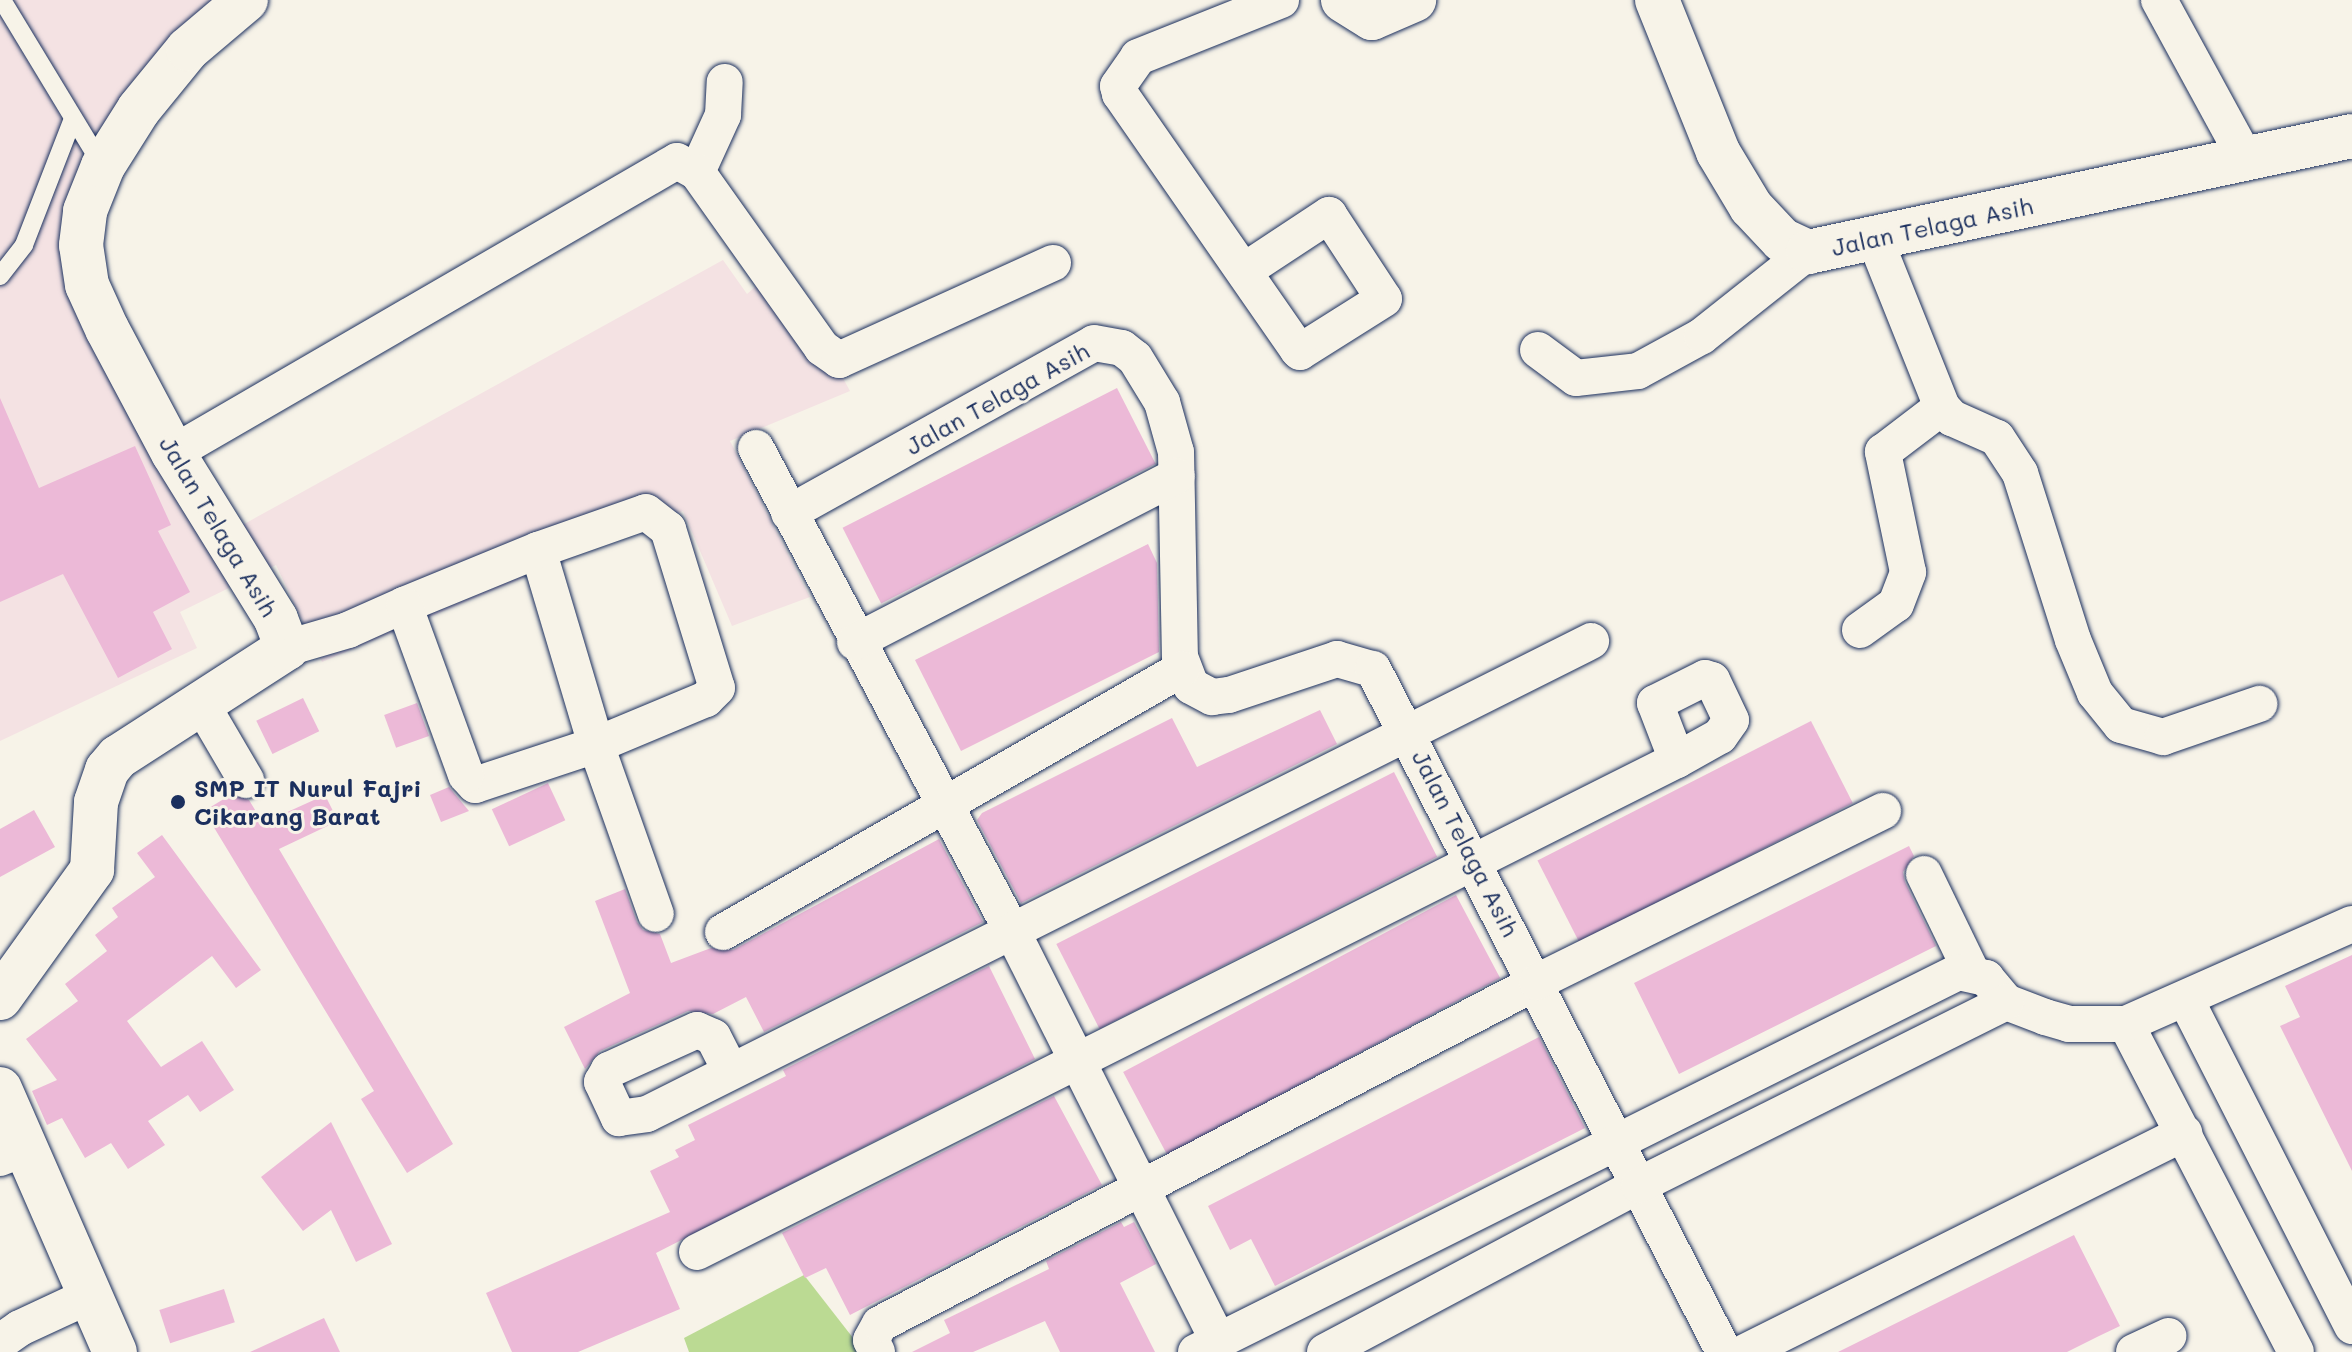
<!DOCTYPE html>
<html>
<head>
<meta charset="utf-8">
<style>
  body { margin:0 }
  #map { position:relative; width:2352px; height:1352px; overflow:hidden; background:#f7f3e8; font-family:Mali,sans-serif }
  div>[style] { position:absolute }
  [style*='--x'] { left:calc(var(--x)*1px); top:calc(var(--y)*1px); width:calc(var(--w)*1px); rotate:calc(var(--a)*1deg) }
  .built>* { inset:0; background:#f4e2e3 }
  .green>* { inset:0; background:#bbda93 }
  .building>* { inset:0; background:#ecb9d7; transform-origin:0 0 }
  .roads { filter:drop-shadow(0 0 2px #1b2f5e) drop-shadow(0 0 2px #1b2f5e) }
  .service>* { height:18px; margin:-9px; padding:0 9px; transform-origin:9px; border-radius:9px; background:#f7f3e8 }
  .minor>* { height:36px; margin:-18px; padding:0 18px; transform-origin:18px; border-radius:18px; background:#f7f3e8 }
  .tertiary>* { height:44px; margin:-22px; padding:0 22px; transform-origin:22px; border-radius:22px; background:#f7f3e8 }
  .dots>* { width:22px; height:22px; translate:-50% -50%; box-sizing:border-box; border:4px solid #f7f3e8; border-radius:50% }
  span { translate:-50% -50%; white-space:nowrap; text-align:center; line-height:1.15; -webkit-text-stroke:6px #f7f3e8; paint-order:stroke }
  .street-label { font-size:24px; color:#1b2f5e }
  .poi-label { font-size:24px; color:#1b2f5e; font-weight:700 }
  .left { translate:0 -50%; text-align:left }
</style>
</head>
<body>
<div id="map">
  <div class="built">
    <i style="clip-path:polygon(0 0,214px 0,79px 201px,84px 269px,226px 534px,723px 260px,747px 294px,781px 264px,850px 391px,730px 441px,810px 597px,732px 626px,683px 511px,322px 662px,276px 565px,180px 612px,197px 648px,0 741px)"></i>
  </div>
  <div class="green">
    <i style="clip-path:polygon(804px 1275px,864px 1352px,689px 1352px,684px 1338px)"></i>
  </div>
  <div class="building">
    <i style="left:1117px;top:388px;width:85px;height:308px;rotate:63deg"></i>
    <i style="clip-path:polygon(0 398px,39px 488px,135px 446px,171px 525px,158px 531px,190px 592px,153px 612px,172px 649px,118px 678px,63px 574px,0 602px)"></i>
    <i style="clip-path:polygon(1148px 544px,1157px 563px,1159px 652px,961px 751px,915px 660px)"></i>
    <i style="left:303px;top:698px;width:37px;height:52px;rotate:64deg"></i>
    <i style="left:417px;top:703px;width:35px;height:35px;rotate:70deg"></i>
    <i style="clip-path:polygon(1320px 710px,1337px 744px,1021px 903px,977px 820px,982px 813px,1172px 718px,1197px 767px)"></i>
    <i style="left:1811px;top:721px;width:92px;height:307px;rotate:63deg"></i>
    <i style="left:1394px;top:772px;width:95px;height:379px;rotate:63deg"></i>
    <i style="left:548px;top:783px;width:41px;height:62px;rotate:65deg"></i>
    <i style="clip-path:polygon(449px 787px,469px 811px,441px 822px,430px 795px)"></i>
    <i style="clip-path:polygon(232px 794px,249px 800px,263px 823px,325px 795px,338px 821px,279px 849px,453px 1144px,407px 1173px,361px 1099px,374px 1091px,204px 811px)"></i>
    <i style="clip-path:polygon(34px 810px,55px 847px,0 877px,0 829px)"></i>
    <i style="clip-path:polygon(162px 835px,261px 970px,236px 988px,212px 956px,127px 1021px,161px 1067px,202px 1041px,234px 1090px,200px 1112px,188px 1095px,148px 1121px,165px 1145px,128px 1169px,111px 1143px,85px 1158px,62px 1118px,47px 1125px,32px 1091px,57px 1080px,26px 1039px,78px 1001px,65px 984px,107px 951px,95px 935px,118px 917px,112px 908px,155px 877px,137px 853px)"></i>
    <i style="clip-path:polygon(939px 839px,983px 922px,764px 1032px,746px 997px,713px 1014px,688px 1011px,600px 1051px,585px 1069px,564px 1027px,630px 993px,595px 901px,625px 889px,637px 922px,643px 930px,660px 934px,671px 963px,711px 948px,733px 950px)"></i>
    <i style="clip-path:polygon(1909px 846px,1914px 856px,1903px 872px,1905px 882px,1936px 946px,1679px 1074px,1634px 983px)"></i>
    <i style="left:1456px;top:895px;width:94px;height:377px;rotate:62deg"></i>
    <i style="clip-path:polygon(2352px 955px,2352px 1171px,2280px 1026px,2300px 1017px,2285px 986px)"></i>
    <i style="clip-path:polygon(989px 966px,1035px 1059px,656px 1253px,680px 1309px,578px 1352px,512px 1352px,486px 1293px,670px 1212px,650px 1171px,679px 1157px,675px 1150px,695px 1140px,688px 1125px,786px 1076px,783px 1070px)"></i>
    <i style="clip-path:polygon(1539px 1037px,1585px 1128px,1275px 1286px,1251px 1239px,1230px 1250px,1208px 1206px)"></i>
    <i style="clip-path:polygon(1054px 1096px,1102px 1185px,850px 1315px,826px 1268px,805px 1278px,782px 1233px)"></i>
    <i style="clip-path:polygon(331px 1122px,392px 1244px,356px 1262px,331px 1210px,303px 1231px,261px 1177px)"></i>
    <i style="clip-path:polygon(1121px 1222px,1124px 1227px,1134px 1222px,1156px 1264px,1120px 1283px,1155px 1352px,1060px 1352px,1045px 1321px,973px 1352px,912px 1352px,950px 1333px,944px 1320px,1049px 1269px,1046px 1261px)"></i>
    <i style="clip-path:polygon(2074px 1235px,2120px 1326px,2099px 1336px,2067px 1352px,1838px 1352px)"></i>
    <i style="left:224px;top:1289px;width:35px;height:68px;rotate:72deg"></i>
    <i style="clip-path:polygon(324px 1318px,340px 1352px,250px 1352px)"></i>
  </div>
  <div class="roads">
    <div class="service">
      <i style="--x:2;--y:0;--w:193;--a:58.8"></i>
      <i style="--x:0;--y:276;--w:39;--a:-52"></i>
      <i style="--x:24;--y:245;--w:133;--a:-68.8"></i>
    </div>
    <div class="minor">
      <i style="--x:2159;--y:0;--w:180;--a:61.4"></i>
      <i style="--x:697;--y:172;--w:63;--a:-65.5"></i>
      <i style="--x:723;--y:115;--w:33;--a:-87"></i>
      <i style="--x:1876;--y:242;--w:178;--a:68.2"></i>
      <i style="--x:1942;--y:407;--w:15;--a:48"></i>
      <i style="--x:1952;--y:418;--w:49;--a:24"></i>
      <i style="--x:1997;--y:438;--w:42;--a:56.7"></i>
      <i style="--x:2020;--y:473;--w:175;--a:72.4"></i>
      <i style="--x:2073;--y:640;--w:57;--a:67.5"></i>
      <i style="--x:2095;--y:693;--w:41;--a:50.9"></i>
      <i style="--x:2121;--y:725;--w:44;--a:15.9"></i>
      <i style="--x:2163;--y:737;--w:102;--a:-19"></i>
      <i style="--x:1244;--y:271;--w:102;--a:-33.4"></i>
      <i style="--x:1329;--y:215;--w:100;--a:56.8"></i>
      <i style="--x:1384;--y:299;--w:99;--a:147.8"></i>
      <i style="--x:1300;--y:352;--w:3;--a:-135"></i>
      <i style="--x:1298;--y:350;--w:312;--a:-124.8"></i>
      <i style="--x:1120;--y:94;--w:8;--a:-104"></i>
      <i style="--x:1118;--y:86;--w:35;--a:-55"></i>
      <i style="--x:1138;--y:57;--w:154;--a:-21.7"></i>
      <i style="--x:1538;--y:350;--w:47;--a:36.4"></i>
      <i style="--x:1576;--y:378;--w:62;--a:-6.4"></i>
      <i style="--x:1638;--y:371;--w:73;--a:-28.7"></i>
      <i style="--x:1702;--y:336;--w:135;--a:-38.4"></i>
      <i style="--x:756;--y:448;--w:547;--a:62.08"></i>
      <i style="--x:1012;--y:931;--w:459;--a:63.3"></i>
      <i style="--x:173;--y:453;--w:582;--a:-30.09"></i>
      <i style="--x:677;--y:161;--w:23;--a:29"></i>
      <i style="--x:697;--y:172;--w:216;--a:54.6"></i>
      <i style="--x:822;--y:348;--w:21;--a:35"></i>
      <i style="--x:839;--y:360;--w:235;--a:-24.4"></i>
      <i style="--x:789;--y:513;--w:349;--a:-29.1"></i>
      <i style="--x:1094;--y:343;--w:28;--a:10"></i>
      <i style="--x:1122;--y:348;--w:16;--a:38"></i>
      <i style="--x:1135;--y:358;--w:52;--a:58.5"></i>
      <i style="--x:1162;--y:402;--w:52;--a:74.4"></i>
      <i style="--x:1176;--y:452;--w:205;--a:88.9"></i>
      <i style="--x:1180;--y:657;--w:31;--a:69"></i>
      <i style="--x:1191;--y:686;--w:24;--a:28"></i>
      <i style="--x:1212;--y:697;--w:17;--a:-7"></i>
      <i style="--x:1229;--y:695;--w:114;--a:-18.4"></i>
      <i style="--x:1337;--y:659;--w:37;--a:16"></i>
      <i style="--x:1373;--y:669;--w:768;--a:62.8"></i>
      <i style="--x:538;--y:550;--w:203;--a:73.4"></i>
      <i style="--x:596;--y:745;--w:179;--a:70.5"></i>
      <i style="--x:1860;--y:630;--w:44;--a:-35.8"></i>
      <i style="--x:1896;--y:604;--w:34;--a:-69"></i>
      <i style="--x:1908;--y:572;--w:123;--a:-101.8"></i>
      <i style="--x:1883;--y:452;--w:74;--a:-37.3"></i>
      <i style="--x:855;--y:642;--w:362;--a:-27.3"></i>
      <i style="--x:287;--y:648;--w:64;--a:-16.4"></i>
      <i style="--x:348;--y:630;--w:61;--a:-24.1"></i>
      <i style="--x:404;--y:605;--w:145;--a:-22.3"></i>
      <i style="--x:538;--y:550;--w:114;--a:-19.4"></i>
      <i style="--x:646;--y:512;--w:28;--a:38"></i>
      <i style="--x:668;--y:529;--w:166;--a:72.9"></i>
      <i style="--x:717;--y:688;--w:16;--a:135"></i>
      <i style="--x:706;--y:699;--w:119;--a:157.3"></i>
      <i style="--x:596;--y:745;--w:127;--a:161.7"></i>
      <i style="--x:475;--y:785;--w:13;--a:-132"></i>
      <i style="--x:466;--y:775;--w:181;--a:-110"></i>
      <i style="--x:202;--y:705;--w:87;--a:59.6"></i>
      <i style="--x:1924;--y:874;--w:108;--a:64.1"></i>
      <i style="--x:723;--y:932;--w:529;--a:-29.81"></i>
      <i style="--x:2186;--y:1000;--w:366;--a:63"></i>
      <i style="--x:2126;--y:1024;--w:369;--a:62.6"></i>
      <i style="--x:730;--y:1070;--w:37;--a:-117"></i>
      <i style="--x:713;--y:1037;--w:17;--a:-156"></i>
      <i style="--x:697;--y:1030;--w:97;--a:155.6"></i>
      <i style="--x:609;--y:1070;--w:14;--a:120"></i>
      <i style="--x:602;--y:1082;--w:40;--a:65"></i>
      <i style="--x:619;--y:1118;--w:28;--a:-8"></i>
      <i style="--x:647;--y:1114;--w:1056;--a:-26.61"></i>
      <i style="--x:0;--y:1158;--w:25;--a:-21"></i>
      <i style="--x:697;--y:1252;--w:1097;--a:-26.66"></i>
      <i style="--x:1677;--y:760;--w:49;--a:-29.2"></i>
      <i style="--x:1720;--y:736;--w:19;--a:-55"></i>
      <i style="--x:1731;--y:720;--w:44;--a:-115.4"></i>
      <i style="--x:1712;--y:680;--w:7;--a:-164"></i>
      <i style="--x:1705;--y:678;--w:56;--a:153.4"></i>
      <i style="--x:1655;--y:703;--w:61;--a:68.9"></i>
      <i style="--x:0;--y:1342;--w:24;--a:-35"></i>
      <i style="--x:20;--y:1328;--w:78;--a:-24.9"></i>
      <i style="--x:877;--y:1352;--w:13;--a:-117"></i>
      <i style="--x:871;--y:1340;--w:18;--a:-61"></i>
      <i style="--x:880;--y:1324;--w:741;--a:-27.5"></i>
      <i style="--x:1537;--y:982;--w:386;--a:-26.3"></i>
      <i style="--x:1196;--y:1352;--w:851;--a:-26.5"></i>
      <i style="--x:1958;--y:972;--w:29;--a:12"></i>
      <i style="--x:1986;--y:978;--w:31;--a:50"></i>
      <i style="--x:2006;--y:1002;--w:42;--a:21"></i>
      <i style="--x:2045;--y:1017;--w:25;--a:16"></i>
      <i style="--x:2069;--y:1024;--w:57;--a:0"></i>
      <i style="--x:2126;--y:1024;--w:247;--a:-23.9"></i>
      <i style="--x:1325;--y:1352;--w:356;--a:-28"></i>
      <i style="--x:1639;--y:1185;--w:410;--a:-26.5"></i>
      <i style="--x:1745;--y:1352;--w:491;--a:-26.5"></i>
      <i style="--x:2134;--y:1352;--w:38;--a:-25"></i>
    </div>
    <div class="tertiary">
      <i style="--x:1343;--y:0;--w:34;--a:32"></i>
      <i style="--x:1372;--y:18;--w:46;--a:-23.2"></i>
      <i style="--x:1657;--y:0;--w:164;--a:68.1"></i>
      <i style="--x:1718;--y:152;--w:64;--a:59"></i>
      <i style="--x:1751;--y:207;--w:45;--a:46.8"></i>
      <i style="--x:1782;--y:240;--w:29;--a:25"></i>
      <i style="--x:1808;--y:252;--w:556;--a:-12.04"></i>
      <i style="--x:0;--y:998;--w:158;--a:-54.3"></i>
      <i style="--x:92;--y:870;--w:68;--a:-86.6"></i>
      <i style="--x:96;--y:802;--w:34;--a:-71"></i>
      <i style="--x:107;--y:770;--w:17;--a:-50"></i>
      <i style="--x:118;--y:757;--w:201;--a:-32.8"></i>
      <i style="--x:287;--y:648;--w:31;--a:-111"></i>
      <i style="--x:276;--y:619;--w:195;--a:-121.8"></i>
      <i style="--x:173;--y:453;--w:140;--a:-118"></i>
      <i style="--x:107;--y:329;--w:48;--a:-114.4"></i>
      <i style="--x:87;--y:285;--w:40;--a:-98.5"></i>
      <i style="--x:81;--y:245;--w:34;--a:-83"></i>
      <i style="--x:85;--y:211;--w:48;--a:-68.2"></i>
      <i style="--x:103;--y:166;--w:67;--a:-57.7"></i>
      <i style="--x:139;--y:109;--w:77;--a:-50.8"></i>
      <i style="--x:188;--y:49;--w:76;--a:-40.2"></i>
      <i style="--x:0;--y:1089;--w:287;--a:66.4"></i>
    </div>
  </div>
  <div class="dots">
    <i style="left:178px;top:802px;background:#1b2f5e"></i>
  </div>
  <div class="street-label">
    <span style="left:1932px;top:226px;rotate:-12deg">Jalan Telaga Asih</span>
    <span style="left:997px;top:398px;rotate:-29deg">Jalan Telaga Asih</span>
    <span style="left:219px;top:526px;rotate:59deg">Jalan Telaga Asih</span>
    <span style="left:1466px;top:843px;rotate:63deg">Jalan Telaga Asih</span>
  </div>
  <div class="poi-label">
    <span class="left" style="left:194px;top:802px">SMP IT Nurul Fajri<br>Cikarang Barat</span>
  </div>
</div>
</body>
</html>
